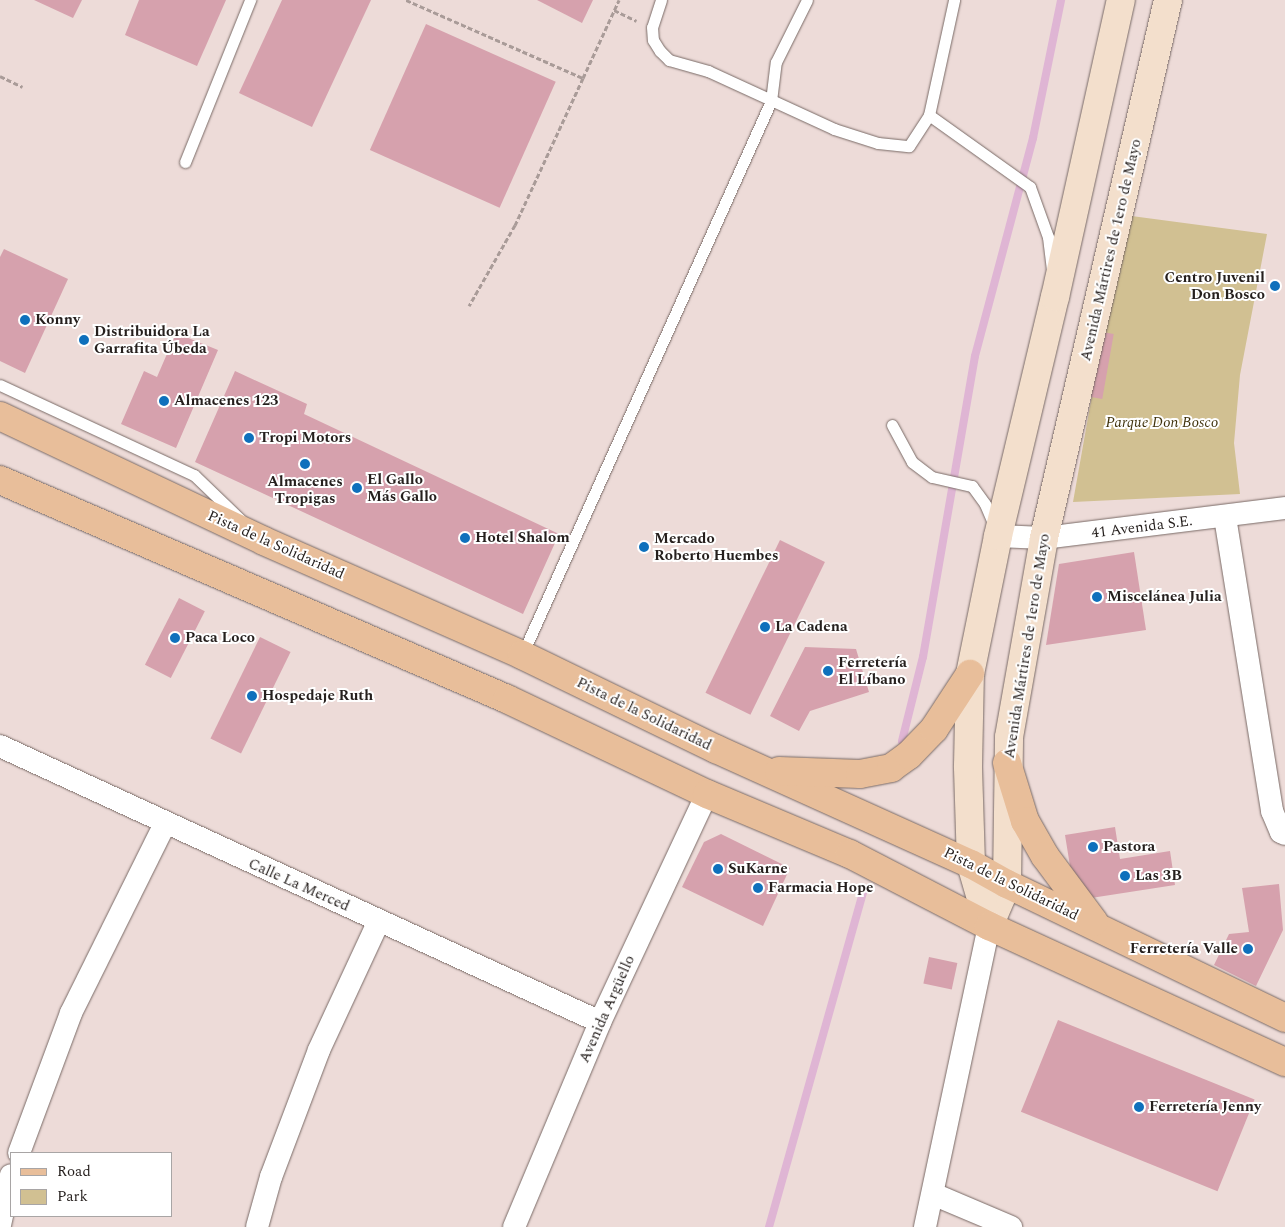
<!DOCTYPE html>
<html>
<head>
<meta charset="utf-8">
<style>
  body { margin:0 }
  #map { position:relative; width:1285px; height:1227px; overflow:hidden; background:#eddbd8; font-family:Spectral,serif }
  div>[style] { position:absolute }
  [style*='--x'] { left:calc(var(--x)*1px); top:calc(var(--y)*1px); width:calc(var(--w)*1px); rotate:calc(var(--a)*1deg) }
  .green>* { inset:0; background:#d1c092 }
  .stream>* { height:8px; margin:-4px; padding:0 4px; transform-origin:4px; border-radius:4px; background:#dfb5d4 }
  .building>* { inset:0; background:#d6a1ad; transform-origin:0 0 }
  .path>* { height:3px; margin-top:-1.5px; transform-origin:0; background:repeating-linear-gradient(90deg,#a99b98 0 5px,transparent 0 7.5px) }
  .roads { filter:drop-shadow(0 0 1px #796a66) drop-shadow(0 0 1px #796a66) }
  .service>* { height:11px; margin:-5.5px; padding:0 5.5px; transform-origin:5.5px; border-radius:5.5px; background:#fff }
  .minor>* { height:22px; margin:-11px; padding:0 11px; transform-origin:11px; border-radius:11px; background:#fff }
  .secondary>* { height:28px; margin:-14px; padding:0 14px; transform-origin:14px; border-radius:14px; background:#f3dfcc }
  .primary>* { height:28px; margin:-14px; padding:0 14px; transform-origin:14px; border-radius:14px; background:#e8be9a }
  .dots>* { width:14px; height:14px; translate:-50% -50%; box-sizing:border-box; border:2px solid #fff; border-radius:50% }
  span { translate:-50% -50%; white-space:nowrap; text-align:center; line-height:1.15; -webkit-text-stroke:4px #fff; paint-order:stroke }
  .street-label { font-size:15px; color:#251f1d }
  .poi-label { font-size:15px; color:#251f1d; font-weight:700 }
  .right { translate:-100% -50%; text-align:right }
  .left { translate:0 -50%; text-align:left }
  .park-label { font-size:15px; color:#40330d; font-style:italic }
  .legend { position:absolute; left:10px; top:1152px; width:162px; height:65px; box-sizing:border-box; background:#fff; border:1px solid #a8a5a5; margin:0; padding:6px 9px; list-style:none; font-size:15px; color:#251f1d }
  .legend li { display:flex; align-items:center; gap:10px; height:25px }
  .legend b { width:25px; border:1px solid #a8a5a5 }
</style>
</head>
<body>
<div id="map">
  <div class="green">
    <i style="clip-path:polygon(1124px 215px,1267px 234px,1240px 375px,1234px 443px,1240px 494px,1073px 502px)"></i>
  </div>
  <div class="stream">
    <i style="--x:902;--y:741;--w:87;--a:-76"></i>
    <i style="--x:923;--y:657;--w:305;--a:-80.2"></i>
    <i style="--x:975;--y:356;--w:226;--a:-75.1"></i>
    <i style="--x:1033;--y:138;--w:141;--a:-78.5"></i>
    <i style="--x:769;--y:1227;--w:352;--a:-74.3"></i>
  </div>
  <div class="building">
    <i style="clip-path:polygon(34px 0,82px 0,73px 18px)"></i>
    <i style="clip-path:polygon(139px 0,226px 0,197px 66px,125px 35px)"></i>
    <i style="clip-path:polygon(282px 0,371px 0,312px 127px,239px 93px)"></i>
    <i style="clip-path:polygon(537px 0,593px 0,582px 23px)"></i>
    <i style="left:426px;top:24px;width:142px;height:138px;rotate:24deg"></i>
    <i style="clip-path:polygon(4px 249px,68px 279px,25px 373px,0 361px,0 257px)"></i>
    <i style="left:1097px;top:331px;width:17px;height:66px;rotate:10deg"></i>
    <i style="clip-path:polygon(176px 333px,218px 350px,176px 448px,121px 424px,144px 371px,157px 377px)"></i>
    <i style="clip-path:polygon(235px 371px,307px 404px,304px 414px,559px 534px,523px 614px,195px 462px)"></i>
    <i style="left:780px;top:540px;width:50px;height:170px;rotate:26deg"></i>
    <i style="clip-path:polygon(1134px 552px,1146px 630px,1046px 645px,1059px 564px)"></i>
    <i style="left:179px;top:598px;width:29px;height:75px;rotate:27deg"></i>
    <i style="left:260px;top:637px;width:34px;height:113px;rotate:26deg"></i>
    <i style="clip-path:polygon(805px 647px,856px 649px,869px 692px,810px 711px,799px 731px,770px 716px)"></i>
    <i style="clip-path:polygon(1115px 827px,1120px 859px,1170px 851px,1175px 885px,1091px 898px,1070px 866px,1065px 835px)"></i>
    <i style="clip-path:polygon(721px 834px,790px 868px,763px 926px,682px 887px,704px 842px)"></i>
    <i style="clip-path:polygon(1279px 884px,1283px 930px,1256px 986px,1214px 965px,1229px 934px,1249px 932px,1242px 888px)"></i>
    <i style="left:929px;top:957px;width:29px;height:27px;rotate:12deg"></i>
    <i style="left:1058px;top:1020px;width:212px;height:99px;rotate:22deg"></i>
  </div>
  <div class="path">
    <i style="--x:406;--y:0;--w:193;--a:23.8"></i>
    <i style="--x:583;--y:78;--w:162;--a:114.8"></i>
    <i style="--x:515;--y:225;--w:93;--a:119.6"></i>
    <i style="--x:614;--y:10;--w:25;--a:26"></i>
    <i style="--x:0;--y:76;--w:25;--a:26"></i>
    <i style="--x:583;--y:78;--w:86;--a:-65.2"></i>
  </div>
  <div class="roads">
    <div class="service">
      <i style="--x:661;--y:0;--w:28;--a:108"></i>
      <i style="--x:652;--y:27;--w:13;--a:86"></i>
      <i style="--x:653;--y:40;--w:13;--a:58"></i>
      <i style="--x:660;--y:51;--w:13;--a:45"></i>
      <i style="--x:669;--y:60;--w:41;--a:15.8"></i>
      <i style="--x:708;--y:71;--w:139;--a:24.7"></i>
      <i style="--x:834;--y:129;--w:46;--a:17.7"></i>
      <i style="--x:878;--y:143;--w:31;--a:6"></i>
      <i style="--x:909;--y:146;--w:37;--a:-57"></i>
      <i style="--x:929;--y:115;--w:118;--a:-77.7"></i>
      <i style="--x:929;--y:115;--w:124;--a:35.5"></i>
      <i style="--x:1030;--y:187;--w:53;--a:70.2"></i>
      <i style="--x:1048;--y:237;--w:31;--a:83"></i>
      <i style="--x:185;--y:162;--w:175;--a:-68.1"></i>
      <i style="--x:0;--y:385;--w:214;--a:24.9"></i>
      <i style="--x:194;--y:475;--w:66;--a:43.8"></i>
      <i style="--x:892;--y:425;--w:42;--a:61.6"></i>
      <i style="--x:912;--y:462;--w:25;--a:37"></i>
      <i style="--x:932;--y:477;--w:41;--a:12.7"></i>
      <i style="--x:972;--y:486;--w:22;--a:54"></i>
      <i style="--x:985;--y:504;--w:26;--a:67"></i>
      <i style="--x:522;--y:655;--w:607;--a:-65.8"></i>
      <i style="--x:771;--y:101;--w:39;--a:-83"></i>
      <i style="--x:776;--y:62;--w:69;--a:-63.4"></i>
    </div>
    <div class="minor">
      <i style="--x:1225;--y:517;--w:298;--a:80.9"></i>
      <i style="--x:1272;--y:811;--w:23;--a:67"></i>
      <i style="--x:1281;--y:832;--w:4;--a:27"></i>
      <i style="--x:998;--y:536;--w:46;--a:2.5"></i>
      <i style="--x:1044;--y:538;--w:243;--a:-7.1"></i>
      <i style="--x:0;--y:746;--w:660;--a:24.7"></i>
      <i style="--x:19;--y:1153;--w:149;--a:-69.6"></i>
      <i style="--x:71;--y:1013;--w:211;--a:-63.6"></i>
      <i style="--x:933;--y:1194;--w:85;--a:22.9"></i>
      <i style="--x:0;--y:1225;--w:51;--a:-77.6"></i>
      <i style="--x:257;--y:1227;--w:52;--a:-74.4"></i>
      <i style="--x:271;--y:1177;--w:136;--a:-69.3"></i>
      <i style="--x:319;--y:1050;--w:142;--a:-65.1"></i>
      <i style="--x:514;--y:1227;--w:222;--a:-67.2"></i>
      <i style="--x:600;--y:1022;--w:252;--a:-64.9"></i>
      <i style="--x:925;--y:1227;--w:308;--a:-78"></i>
    </div>
    <div class="secondary">
      <i style="--x:989;--y:926;--w:46;--a:-66.8"></i>
      <i style="--x:1007;--y:884;--w:147;--a:-89.2"></i>
      <i style="--x:1009;--y:737;--w:202;--a:-80"></i>
      <i style="--x:1044;--y:538;--w:552;--a:-77.02"></i>
      <i style="--x:989;--y:926;--w:65;--a:-106.2"></i>
      <i style="--x:971;--y:864;--w:98;--a:-91.8"></i>
      <i style="--x:968;--y:766;--w:92;--a:-88.8"></i>
      <i style="--x:970;--y:674;--w:141;--a:-78.5"></i>
      <i style="--x:998;--y:536;--w:246;--a:-76.6"></i>
      <i style="--x:1055;--y:297;--w:304;--a:-77.5"></i>
    </div>
    <div class="primary">
      <i style="--x:0;--y:416;--w:292;--a:25.3"></i>
      <i style="--x:264;--y:541;--w:282;--a:23.8"></i>
      <i style="--x:522;--y:655;--w:216;--a:25.9"></i>
      <i style="--x:716;--y:749;--w:280;--a:24.3"></i>
      <i style="--x:971;--y:864;--w:41;--a:29.1"></i>
      <i style="--x:1007;--y:884;--w:309;--a:25.7"></i>
      <i style="--x:0;--y:480;--w:552;--a:23.36"></i>
      <i style="--x:507;--y:699;--w:221;--a:25.4"></i>
      <i style="--x:707;--y:794;--w:155;--a:22.8"></i>
      <i style="--x:850;--y:854;--w:157;--a:27.4"></i>
      <i style="--x:989;--y:926;--w:326;--a:24.7"></i>
      <i style="--x:1007;--y:763;--w:61;--a:72.8"></i>
      <i style="--x:1025;--y:821;--w:40;--a:60.3"></i>
      <i style="--x:1045;--y:856;--w:82;--a:53.4"></i>
      <i style="--x:779;--y:771;--w:81;--a:2.1"></i>
      <i style="--x:860;--y:774;--w:32;--a:-11"></i>
      <i style="--x:891;--y:768;--w:22;--a:-36"></i>
      <i style="--x:909;--y:755;--w:36;--a:-46"></i>
      <i style="--x:934;--y:729;--w:66;--a:-56.8"></i>
    </div>
  </div>
  <div class="dots">
    <i style="left:1275px;top:286px;background:#0f70bc"></i>
    <i style="left:25px;top:320px;background:#0f70bc"></i>
    <i style="left:84px;top:340px;background:#0f70bc"></i>
    <i style="left:164px;top:401px;background:#0f70bc"></i>
    <i style="left:249px;top:438px;background:#0f70bc"></i>
    <i style="left:305px;top:464px;background:#0f70bc"></i>
    <i style="left:357px;top:488px;background:#0f70bc"></i>
    <i style="left:465px;top:538px;background:#0f70bc"></i>
    <i style="left:644px;top:547px;background:#0f70bc"></i>
    <i style="left:1097px;top:597px;background:#0f70bc"></i>
    <i style="left:765px;top:627px;background:#0f70bc"></i>
    <i style="left:175px;top:638px;background:#0f70bc"></i>
    <i style="left:828px;top:671px;background:#0f70bc"></i>
    <i style="left:252px;top:696px;background:#0f70bc"></i>
    <i style="left:1093px;top:847px;background:#0f70bc"></i>
    <i style="left:718px;top:869px;background:#0f70bc"></i>
    <i style="left:1125px;top:876px;background:#0f70bc"></i>
    <i style="left:758px;top:888px;background:#0f70bc"></i>
    <i style="left:1248px;top:949px;background:#0f70bc"></i>
    <i style="left:1139px;top:1107px;background:#0f70bc"></i>
  </div>
  <div class="street-label">
    <span style="left:1111px;top:250px;rotate:-77deg">Avenida Mártires de 1ero de Mayo</span>
    <span style="left:1142px;top:527px;rotate:-7deg">41 Avenida S.E.</span>
    <span style="left:276px;top:545px;rotate:24deg">Pista de la Solidaridad</span>
    <span style="left:1027px;top:646px;rotate:-81deg">Avenida Mártires de 1ero de Mayo</span>
    <span style="left:644px;top:714px;rotate:26deg">Pista de la Solidaridad</span>
    <span style="left:1011px;top:884px;rotate:26deg">Pista de la Solidaridad</span>
    <span style="left:299px;top:885px;rotate:24deg">Calle La Merced</span>
    <span style="left:607px;top:1009px;rotate:-66deg">Avenida Argüello</span>
  </div>
  <div class="poi-label">
    <span class="right" style="left:1265px;top:286px">Centro Juvenil<br>Don Bosco</span>
    <span class="left" style="left:35px;top:320px">Konny</span>
    <span class="left" style="left:94px;top:340px">Distribuidora La<br>Garrafita Úbeda</span>
    <span class="left" style="left:174px;top:401px">Almacenes 123</span>
    <span class="left" style="left:259px;top:438px">Tropi Motors</span>
    <span class="left" style="left:367px;top:488px">El Gallo<br>Más Gallo</span>
    <span style="left:305px;top:490px">Almacenes<br>Tropigas</span>
    <span class="left" style="left:475px;top:538px">Hotel Shalom</span>
    <span class="left" style="left:654px;top:547px">Mercado<br>Roberto Huembes</span>
    <span class="left" style="left:1107px;top:597px">Miscelánea Julia</span>
    <span class="left" style="left:775px;top:627px">La Cadena</span>
    <span class="left" style="left:185px;top:638px">Paca Loco</span>
    <span class="left" style="left:838px;top:671px">Ferretería<br>El Líbano</span>
    <span class="left" style="left:262px;top:696px">Hospedaje Ruth</span>
    <span class="left" style="left:1103px;top:847px">Pastora</span>
    <span class="left" style="left:728px;top:869px">SuKarne</span>
    <span class="left" style="left:1135px;top:876px">Las 3B</span>
    <span class="left" style="left:768px;top:888px">Farmacia Hope</span>
    <span class="right" style="left:1238px;top:949px">Ferretería Valle</span>
    <span class="left" style="left:1149px;top:1107px">Ferretería Jenny</span>
  </div>
  <div class="park-label">
    <span style="left:1162px;top:423px">Parque Don Bosco</span>
  </div>
  <ul class="legend">
  <li><b style="height:6px;background:#e8be9a"></b>Road</li>
  <li><b style="height:14px;background:#d1c092"></b>Park</li>
  </ul>
</div>
</body>
</html>
